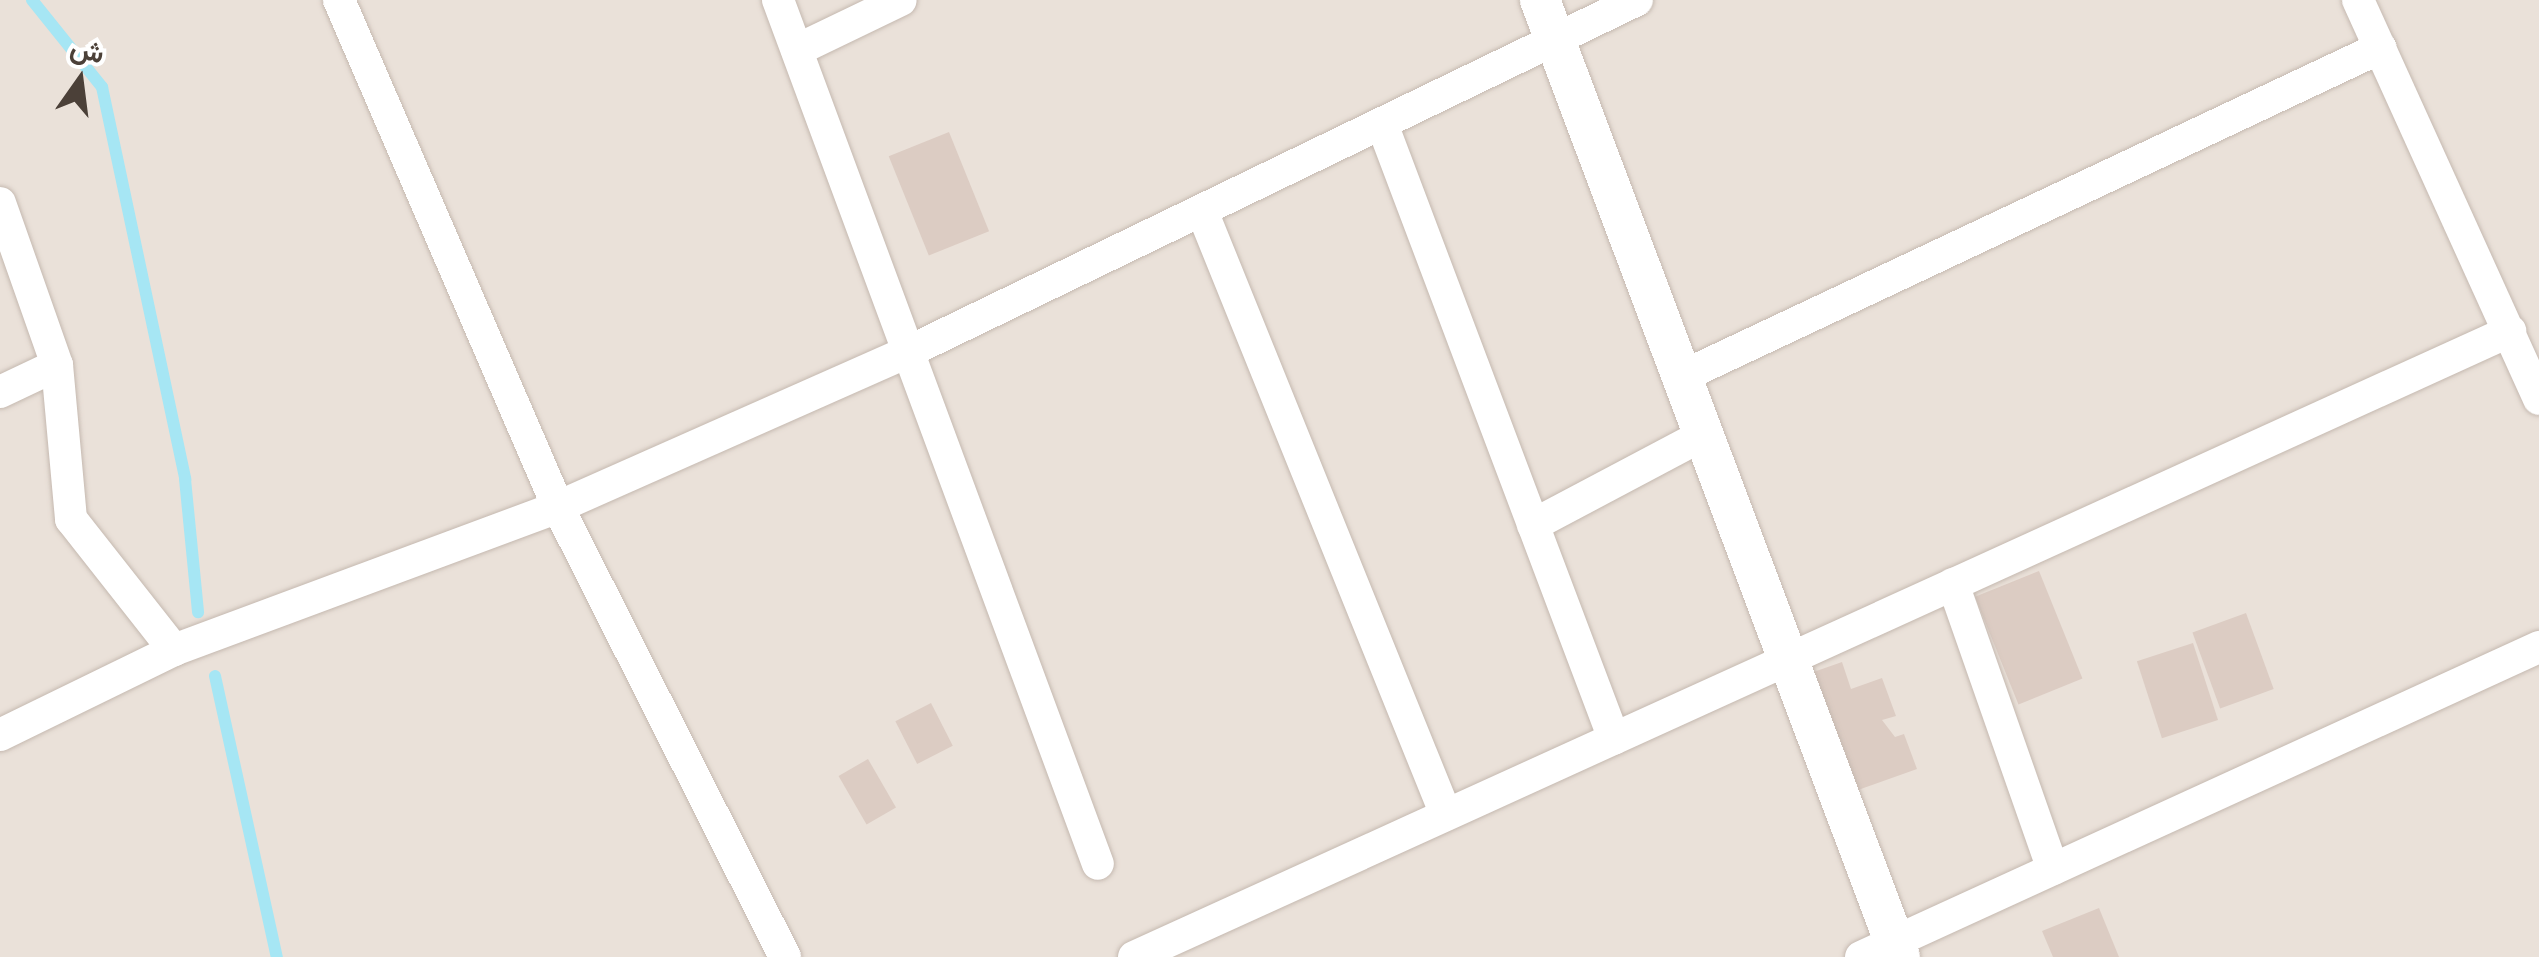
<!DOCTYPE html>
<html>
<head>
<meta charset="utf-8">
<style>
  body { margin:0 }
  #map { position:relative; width:2539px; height:957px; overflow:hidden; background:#f6f0eb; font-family:"Roboto Condensed",Vazirmatn,sans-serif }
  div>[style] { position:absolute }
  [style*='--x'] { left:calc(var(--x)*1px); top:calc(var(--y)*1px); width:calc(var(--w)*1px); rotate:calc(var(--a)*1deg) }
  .residential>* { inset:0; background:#eae1d9; transform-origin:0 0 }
  .stream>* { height:12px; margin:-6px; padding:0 6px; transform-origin:6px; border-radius:6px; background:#a6e6f4 }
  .building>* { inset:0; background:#dcccc3; transform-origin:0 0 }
  .roads { filter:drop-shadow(0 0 2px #c5b9b0) drop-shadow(0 0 2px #c5b9b0) }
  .minor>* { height:32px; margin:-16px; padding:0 16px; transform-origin:16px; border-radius:16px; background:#fff }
  .tertiary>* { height:40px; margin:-20px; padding:0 20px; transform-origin:20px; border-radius:20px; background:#fff }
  span { translate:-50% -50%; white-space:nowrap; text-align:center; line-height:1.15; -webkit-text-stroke:8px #fff; paint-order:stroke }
  .north { position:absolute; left:30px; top:30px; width:100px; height:100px; -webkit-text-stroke:8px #fff; paint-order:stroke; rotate:14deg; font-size:28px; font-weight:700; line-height:40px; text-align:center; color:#4b4038 }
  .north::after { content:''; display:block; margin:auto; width:35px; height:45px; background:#4b4038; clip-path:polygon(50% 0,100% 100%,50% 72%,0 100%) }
</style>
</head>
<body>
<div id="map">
  <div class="residential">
    <i style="left:0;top:0;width:2539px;height:957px"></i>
  </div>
  <div class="stream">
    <i style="--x:32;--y:0;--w:112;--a:51.2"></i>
    <i style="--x:102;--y:87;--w:401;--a:78"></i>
    <i style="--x:185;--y:479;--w:134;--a:84.4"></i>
    <i style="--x:215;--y:676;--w:288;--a:77.6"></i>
  </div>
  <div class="building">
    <i style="left:949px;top:132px;width:107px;height:65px;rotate:68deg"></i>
    <i style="left:2039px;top:571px;width:116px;height:69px;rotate:68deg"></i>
    <i style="left:2246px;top:613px;width:81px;height:57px;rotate:70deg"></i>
    <i style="left:2193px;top:643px;width:81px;height:59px;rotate:72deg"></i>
    <i style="clip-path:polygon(1842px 662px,1851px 689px,1882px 678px,1896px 716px,1882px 720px,1895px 737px,1904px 734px,1917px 769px,1858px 790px,1839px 736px,1828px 739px,1805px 675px)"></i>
    <i style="left:931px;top:703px;width:48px;height:40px;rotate:63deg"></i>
    <i style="left:868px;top:759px;width:56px;height:34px;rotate:60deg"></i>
    <i style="clip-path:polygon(2099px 908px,2119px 957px,2053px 957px,2042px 931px)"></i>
  </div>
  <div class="roads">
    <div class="minor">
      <i style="--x:339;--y:0;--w:552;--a:66.64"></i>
      <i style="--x:558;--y:507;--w:504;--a:63.23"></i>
      <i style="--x:778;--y:0;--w:921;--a:69.68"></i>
      <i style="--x:2358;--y:0;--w:438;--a:65.6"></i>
      <i style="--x:797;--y:50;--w:115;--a:-25.7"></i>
      <i style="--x:1382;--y:124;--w:657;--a:69.33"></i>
      <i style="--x:0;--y:203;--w:172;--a:70.6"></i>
      <i style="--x:57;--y:365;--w:155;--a:84.8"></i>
      <i style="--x:71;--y:519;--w:167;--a:51.8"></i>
      <i style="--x:1202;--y:211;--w:651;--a:68"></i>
      <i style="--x:1681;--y:377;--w:773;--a:-25.21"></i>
      <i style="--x:0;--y:392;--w:63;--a:-25.3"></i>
      <i style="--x:1533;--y:525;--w:192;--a:-27.9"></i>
      <i style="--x:1953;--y:584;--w:302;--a:70.7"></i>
      <i style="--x:0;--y:735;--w:194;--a:-26"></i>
      <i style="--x:174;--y:650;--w:410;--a:-20.4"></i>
      <i style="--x:558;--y:507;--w:387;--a:-23.9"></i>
      <i style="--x:912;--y:350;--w:805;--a:-25.77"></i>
      <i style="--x:1134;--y:957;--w:1512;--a:-24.46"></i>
      <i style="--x:1861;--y:957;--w:746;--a:-24.57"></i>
    </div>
    <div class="tertiary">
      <i style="--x:1540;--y:0;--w:1022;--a:69.38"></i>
    </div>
  </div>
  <div class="north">ش</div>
</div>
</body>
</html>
